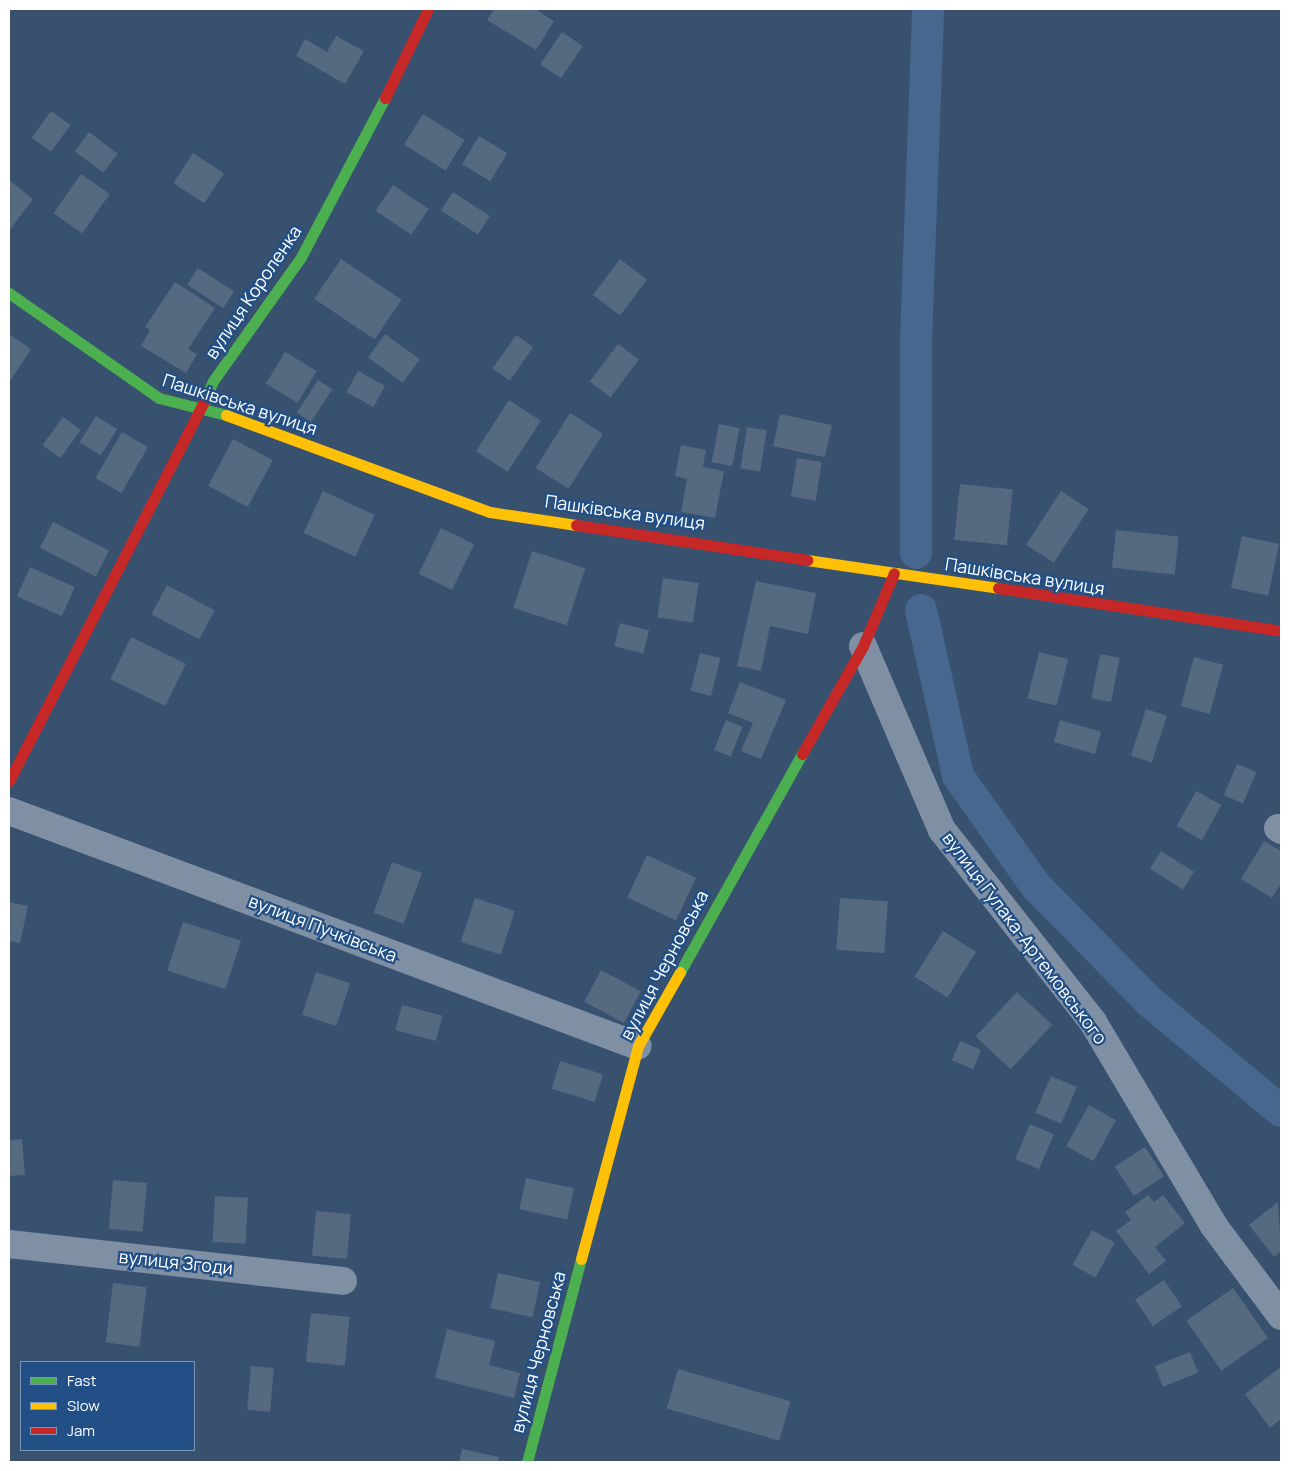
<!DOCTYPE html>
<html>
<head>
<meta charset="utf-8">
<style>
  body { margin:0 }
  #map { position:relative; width:1290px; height:1471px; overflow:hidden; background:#38516f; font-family:Manrope,sans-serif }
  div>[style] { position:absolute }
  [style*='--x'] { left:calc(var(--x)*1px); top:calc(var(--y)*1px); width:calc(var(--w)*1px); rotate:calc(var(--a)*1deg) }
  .canal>* { height:32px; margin:-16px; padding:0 16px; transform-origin:16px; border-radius:16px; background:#47678e }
  .building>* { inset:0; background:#556981; transform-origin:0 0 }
  .street>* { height:28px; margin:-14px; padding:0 14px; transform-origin:14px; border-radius:14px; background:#7f90a5 }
  .fast>* { height:11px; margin:-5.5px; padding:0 5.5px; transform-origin:5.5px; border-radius:5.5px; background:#4caf50 }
  .slow>* { height:11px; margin:-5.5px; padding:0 5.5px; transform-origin:5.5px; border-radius:5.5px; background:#ffc107 }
  .jam>* { height:11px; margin:-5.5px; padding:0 5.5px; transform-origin:5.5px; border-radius:5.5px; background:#c62828 }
  span { translate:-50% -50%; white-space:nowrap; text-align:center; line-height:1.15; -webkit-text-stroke:4.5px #214f86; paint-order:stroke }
  .street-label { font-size:18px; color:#fff }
  .frame { position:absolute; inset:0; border:10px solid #fff; pointer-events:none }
  .legend { position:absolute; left:20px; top:1361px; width:175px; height:90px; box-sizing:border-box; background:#214f86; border:1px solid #7a95b6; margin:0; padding:6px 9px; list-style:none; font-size:15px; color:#fff }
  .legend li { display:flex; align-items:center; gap:10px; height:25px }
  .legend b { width:25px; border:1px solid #7a95b6 }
</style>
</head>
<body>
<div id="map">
  <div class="canal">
    <i style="--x:916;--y:553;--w:213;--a:-90"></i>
    <i style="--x:916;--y:340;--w:331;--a:-87.9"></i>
    <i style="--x:921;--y:610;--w:170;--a:77.4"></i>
    <i style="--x:958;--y:776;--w:135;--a:54.7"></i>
    <i style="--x:1036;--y:886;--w:163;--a:45.5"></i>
    <i style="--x:1150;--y:1002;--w:170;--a:39.8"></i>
  </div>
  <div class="building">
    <i style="clip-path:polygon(494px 9px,535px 9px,554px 21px,536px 50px,487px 20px)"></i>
    <i style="left:562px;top:32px;width:25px;height:39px;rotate:34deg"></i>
    <i style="clip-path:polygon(336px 36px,364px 51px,345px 84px,296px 56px,305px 39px,327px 52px)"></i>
    <i style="left:51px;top:111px;width:24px;height:33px;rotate:36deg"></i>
    <i style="left:423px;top:114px;width:49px;height:36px;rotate:32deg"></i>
    <i style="left:89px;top:132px;width:36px;height:24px;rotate:37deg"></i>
    <i style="left:479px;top:136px;width:33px;height:33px;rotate:31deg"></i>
    <i style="left:193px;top:153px;width:37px;height:36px;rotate:33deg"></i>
    <i style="left:81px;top:174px;width:35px;height:48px;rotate:35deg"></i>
    <i style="clip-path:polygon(9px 180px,33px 199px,9px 231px)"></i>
    <i style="left:393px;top:185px;width:43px;height:31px;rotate:34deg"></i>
    <i style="left:453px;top:192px;width:44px;height:22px;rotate:33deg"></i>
    <i style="left:341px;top:259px;width:73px;height:48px;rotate:34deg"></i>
    <i style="left:620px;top:259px;width:34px;height:45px;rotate:37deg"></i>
    <i style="left:198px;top:268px;width:43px;height:20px;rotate:33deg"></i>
    <i style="clip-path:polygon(175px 282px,215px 308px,188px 349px,197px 354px,186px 373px,141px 346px,150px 330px,145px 327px)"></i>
    <i style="clip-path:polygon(9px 334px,31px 349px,9px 383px)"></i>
    <i style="left:385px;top:334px;width:43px;height:29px;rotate:36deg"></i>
    <i style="left:516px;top:335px;width:21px;height:41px;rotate:35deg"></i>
    <i style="left:618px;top:344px;width:26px;height:47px;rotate:37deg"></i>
    <i style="left:285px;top:352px;width:37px;height:37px;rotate:31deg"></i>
    <i style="left:358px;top:371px;width:31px;height:24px;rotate:29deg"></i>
    <i style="left:318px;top:380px;width:17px;height:39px;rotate:33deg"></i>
    <i style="left:509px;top:400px;width:38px;height:61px;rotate:33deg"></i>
    <i style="left:570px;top:413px;width:39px;height:65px;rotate:32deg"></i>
    <i style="left:780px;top:414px;width:53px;height:33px;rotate:12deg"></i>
    <i style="left:96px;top:416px;width:25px;height:31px;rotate:32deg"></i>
    <i style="left:63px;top:417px;width:22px;height:35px;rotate:36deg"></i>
    <i style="left:719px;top:424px;width:21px;height:39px;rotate:11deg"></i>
    <i style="left:747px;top:427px;width:20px;height:42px;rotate:9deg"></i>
    <i style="left:122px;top:432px;width:30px;height:53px;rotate:30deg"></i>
    <i style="left:233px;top:439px;width:45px;height:53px;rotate:28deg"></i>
    <i style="clip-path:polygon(681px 445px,706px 450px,703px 467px,724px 471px,715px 518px,681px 512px,687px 479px,675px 476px)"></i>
    <i style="left:797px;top:458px;width:25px;height:39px;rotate:9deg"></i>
    <i style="left:960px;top:484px;width:53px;height:56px;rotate:6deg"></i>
    <i style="left:323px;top:491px;width:57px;height:46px;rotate:25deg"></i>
    <i style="left:1061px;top:491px;width:33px;height:64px;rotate:33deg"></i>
    <i style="left:53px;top:522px;width:63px;height:29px;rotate:27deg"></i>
    <i style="left:441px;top:528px;width:37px;height:51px;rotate:26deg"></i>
    <i style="left:1116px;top:530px;width:63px;height:38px;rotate:6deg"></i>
    <i style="left:1242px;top:536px;width:38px;height:53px;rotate:12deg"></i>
    <i style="left:532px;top:551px;width:56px;height:60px;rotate:18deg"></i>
    <i style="left:30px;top:567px;width:49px;height:32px;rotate:24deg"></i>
    <i style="left:663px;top:578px;width:36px;height:40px;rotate:8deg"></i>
    <i style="clip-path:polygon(756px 581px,816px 593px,808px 634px,770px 626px,761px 671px,737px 666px)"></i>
    <i style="left:167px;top:585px;width:54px;height:33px;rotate:28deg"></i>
    <i style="left:620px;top:623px;width:30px;height:24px;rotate:14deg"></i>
    <i style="left:131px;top:637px;width:61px;height:47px;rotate:26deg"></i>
    <i style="left:1039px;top:652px;width:30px;height:48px;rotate:14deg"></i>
    <i style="left:700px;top:653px;width:21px;height:39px;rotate:14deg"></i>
    <i style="left:1100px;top:654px;width:20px;height:45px;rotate:11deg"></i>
    <i style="left:1194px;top:657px;width:30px;height:51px;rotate:15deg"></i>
    <i style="clip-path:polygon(740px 682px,786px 700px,761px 759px,741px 751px,753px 723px,728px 713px)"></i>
    <i style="left:1146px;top:709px;width:22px;height:49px;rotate:18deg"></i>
    <i style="left:726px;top:720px;width:18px;height:32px;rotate:22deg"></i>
    <i style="left:1060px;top:720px;width:43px;height:23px;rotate:16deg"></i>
    <i style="left:1237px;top:764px;width:21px;height:34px;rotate:23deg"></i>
    <i style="left:1196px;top:791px;width:29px;height:40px;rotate:29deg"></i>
    <i style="clip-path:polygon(1264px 841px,1281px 851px,1281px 883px,1272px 898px,1241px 879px)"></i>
    <i style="left:1161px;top:851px;width:39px;height:21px;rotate:32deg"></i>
    <i style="left:647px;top:855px;width:54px;height:47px;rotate:25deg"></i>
    <i style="left:392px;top:862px;width:32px;height:54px;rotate:20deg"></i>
    <i style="left:475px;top:898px;width:42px;height:46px;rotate:18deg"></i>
    <i style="left:840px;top:898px;width:48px;height:52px;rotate:4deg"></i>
    <i style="clip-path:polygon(9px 902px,28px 906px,20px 943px,9px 941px)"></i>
    <i style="left:183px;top:922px;width:61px;height:51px;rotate:18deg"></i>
    <i style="left:943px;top:931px;width:39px;height:54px;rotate:32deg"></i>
    <i style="left:601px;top:970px;width:45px;height:36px;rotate:28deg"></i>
    <i style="left:316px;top:972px;width:36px;height:45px;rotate:18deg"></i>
    <i style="left:1017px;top:992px;width:48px;height:61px;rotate:43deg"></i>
    <i style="left:402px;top:1005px;width:42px;height:26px;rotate:15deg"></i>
    <i style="left:960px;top:1041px;width:23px;height:21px;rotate:23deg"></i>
    <i style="left:560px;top:1061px;width:45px;height:29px;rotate:17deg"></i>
    <i style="left:1051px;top:1076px;width:28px;height:40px;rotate:23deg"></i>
    <i style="left:1089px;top:1105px;width:31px;height:47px;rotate:29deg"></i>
    <i style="left:1030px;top:1124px;width:26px;height:38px;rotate:23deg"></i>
    <i style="clip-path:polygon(22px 1139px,25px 1175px,9px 1176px,9px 1140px)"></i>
    <i style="left:1145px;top:1147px;width:35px;height:36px;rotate:57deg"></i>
    <i style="left:526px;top:1178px;width:49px;height:32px;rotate:12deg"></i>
    <i style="left:113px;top:1180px;width:34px;height:49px;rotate:5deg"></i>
    <i style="clip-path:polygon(1148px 1195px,1154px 1202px,1163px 1195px,1185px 1223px,1155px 1247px,1166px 1261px,1149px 1274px,1116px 1231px,1131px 1220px,1125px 1212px)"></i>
    <i style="left:215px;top:1196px;width:33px;height:46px;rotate:3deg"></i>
    <i style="clip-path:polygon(1278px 1202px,1281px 1251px,1274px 1257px,1249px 1225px)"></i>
    <i style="left:316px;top:1211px;width:35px;height:45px;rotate:5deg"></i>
    <i style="left:1092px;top:1230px;width:26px;height:40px;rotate:29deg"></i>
    <i style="left:498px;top:1273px;width:43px;height:36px;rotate:12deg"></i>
    <i style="left:1164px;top:1280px;width:32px;height:35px;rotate:56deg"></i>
    <i style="left:113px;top:1283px;width:34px;height:60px;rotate:7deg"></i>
    <i style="left:1233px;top:1288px;width:61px;height:57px;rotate:55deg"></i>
    <i style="left:311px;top:1313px;width:39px;height:49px;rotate:6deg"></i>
    <i style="clip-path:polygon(447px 1329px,495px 1341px,489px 1365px,520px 1373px,514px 1398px,435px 1378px)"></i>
    <i style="left:1190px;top:1352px;width:22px;height:38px;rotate:68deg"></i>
    <i style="left:251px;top:1366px;width:23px;height:44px;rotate:5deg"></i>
    <i style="clip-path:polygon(1281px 1367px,1281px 1419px,1270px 1428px,1245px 1394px)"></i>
    <i style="left:678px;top:1369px;width:117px;height:41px;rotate:16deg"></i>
    <i style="clip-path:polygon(462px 1449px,499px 1457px,498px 1462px,459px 1462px)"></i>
  </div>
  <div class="street">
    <i style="--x:863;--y:646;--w:200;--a:66.8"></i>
    <i style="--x:942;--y:830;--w:244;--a:51.8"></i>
    <i style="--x:1093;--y:1022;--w:237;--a:59.3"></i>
    <i style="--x:1214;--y:1226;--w:112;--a:53.3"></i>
    <i style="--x:9;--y:811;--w:671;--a:20.49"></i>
    <i style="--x:1278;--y:828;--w:4;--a:34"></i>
    <i style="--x:9;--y:1244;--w:336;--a:6.3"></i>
  </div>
  <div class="fast">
    <i style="--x:9;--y:293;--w:183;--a:35"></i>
    <i style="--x:159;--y:398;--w:69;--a:14.2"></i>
    <i style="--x:204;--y:402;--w:23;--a:-67"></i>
    <i style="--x:213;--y:381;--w:152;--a:-54.6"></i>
    <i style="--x:301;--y:257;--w:180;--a:-62.2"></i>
    <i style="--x:680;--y:972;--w:250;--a:-60.8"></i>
    <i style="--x:527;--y:1462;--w:210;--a:-75.1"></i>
  </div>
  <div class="slow">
    <i style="--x:226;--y:415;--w:281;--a:20.2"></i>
    <i style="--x:490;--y:512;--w:87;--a:8.6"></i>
    <i style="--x:807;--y:560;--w:193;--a:8.3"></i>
    <i style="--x:581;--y:1259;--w:220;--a:-75"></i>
    <i style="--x:638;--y:1046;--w:85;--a:-60.4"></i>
  </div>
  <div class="jam">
    <i style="--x:385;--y:98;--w:99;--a:-64.2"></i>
    <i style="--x:576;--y:525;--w:234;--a:8.6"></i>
    <i style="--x:998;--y:588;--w:286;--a:8.6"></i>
    <i style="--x:802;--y:754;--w:124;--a:-60.5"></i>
    <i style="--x:863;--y:646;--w:79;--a:-67"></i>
    <i style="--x:9;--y:781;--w:426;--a:-62.8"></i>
  </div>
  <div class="street-label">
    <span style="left:253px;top:292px;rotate:-56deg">вулиця Короленка</span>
    <span style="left:240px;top:404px;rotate:18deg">Пашківська вулиця</span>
    <span style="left:625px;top:512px;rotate:8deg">Пашківська вулиця</span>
    <span style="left:1025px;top:576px;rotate:9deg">Пашківська вулиця</span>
    <span style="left:323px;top:928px;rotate:21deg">вулиця Пучківська</span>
    <span style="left:1025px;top:938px;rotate:53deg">вулиця Гулака-Артемовського</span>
    <span style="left:664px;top:965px;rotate:-62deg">вулиця Черновська</span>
    <span style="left:176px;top:1262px;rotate:6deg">вулиця Згоди</span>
    <span style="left:538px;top:1352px;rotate:-75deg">вулиця Черновська</span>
  </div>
  <div class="frame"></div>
  <ul class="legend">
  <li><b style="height:6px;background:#4caf50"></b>Fast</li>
  <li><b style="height:6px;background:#ffc107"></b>Slow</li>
  <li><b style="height:6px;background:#c62828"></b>Jam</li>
  </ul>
</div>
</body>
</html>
